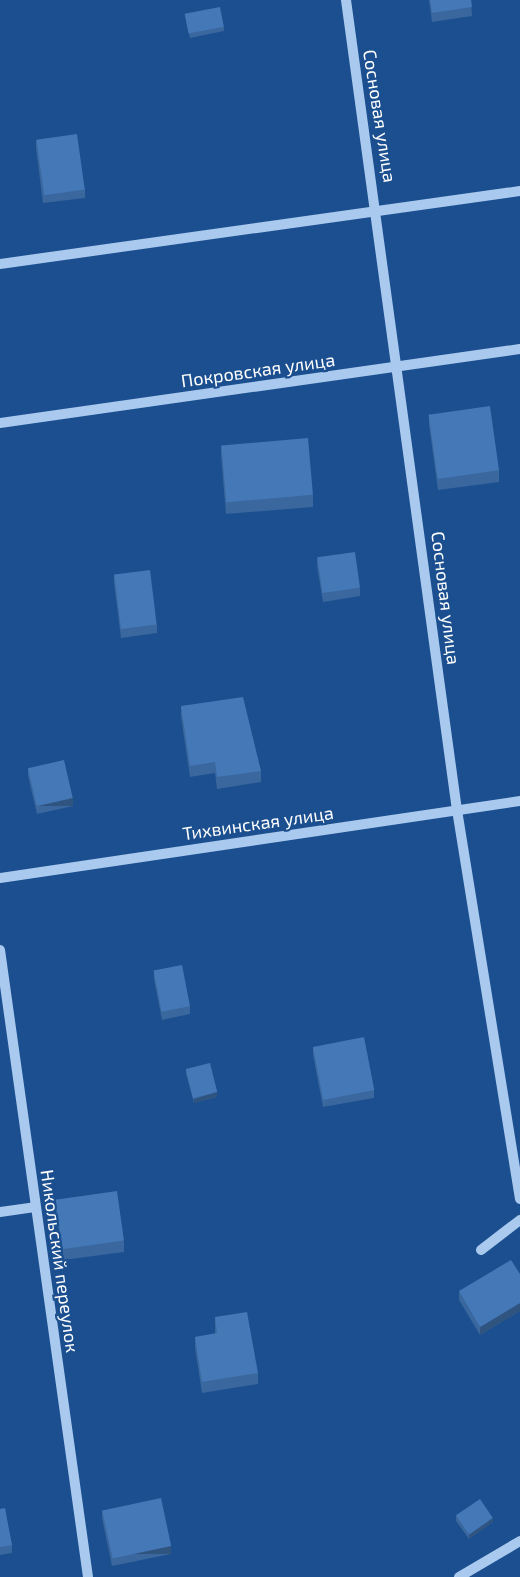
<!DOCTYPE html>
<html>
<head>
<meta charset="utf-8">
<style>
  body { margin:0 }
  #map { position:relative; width:520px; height:1577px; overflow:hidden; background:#1b4f8f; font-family:"Exo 2",sans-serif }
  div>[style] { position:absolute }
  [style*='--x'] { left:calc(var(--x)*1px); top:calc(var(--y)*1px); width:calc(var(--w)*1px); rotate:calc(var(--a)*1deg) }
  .minor>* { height:10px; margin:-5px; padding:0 5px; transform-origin:5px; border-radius:5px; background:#a9c9ee }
  .wall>* { inset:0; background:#3a679d }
  .shaded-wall>* { inset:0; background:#305480; transform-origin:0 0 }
  .building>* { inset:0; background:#4478b7; transform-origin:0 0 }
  span { translate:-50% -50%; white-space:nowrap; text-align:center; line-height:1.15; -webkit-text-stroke:4.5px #1b4f8f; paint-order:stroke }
  .street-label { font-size:18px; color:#fff }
</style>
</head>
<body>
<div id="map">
  <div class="minor">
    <i style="--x:346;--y:0;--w:818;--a:82.2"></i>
    <i style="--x:457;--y:810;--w:394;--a:80.8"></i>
    <i style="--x:0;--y:264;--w:525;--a:-7.99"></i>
    <i style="--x:0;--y:423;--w:525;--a:-8.1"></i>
    <i style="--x:0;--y:878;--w:526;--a:-8.42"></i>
    <i style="--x:0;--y:950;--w:633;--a:82.01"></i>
    <i style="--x:0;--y:1212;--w:35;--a:-8"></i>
    <i style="--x:481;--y:1250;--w:49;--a:-37.6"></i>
    <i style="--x:459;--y:1577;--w:71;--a:-30.5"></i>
  </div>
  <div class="wall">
    <i style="clip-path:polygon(429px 0,471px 0,472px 16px,432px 22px)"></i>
    <i style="clip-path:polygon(185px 14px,224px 27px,224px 31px,190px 38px)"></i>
    <i style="clip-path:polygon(36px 140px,85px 189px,85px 198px,43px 203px,36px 148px)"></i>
    <i style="clip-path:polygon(429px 414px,499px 470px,499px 482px,438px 490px,429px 425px)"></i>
    <i style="clip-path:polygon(221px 445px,313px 495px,313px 507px,226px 514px,221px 456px)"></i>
    <i style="clip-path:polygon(317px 558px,360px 588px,360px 596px,323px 602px,317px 566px)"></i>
    <i style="clip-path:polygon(114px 574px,157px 625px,157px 633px,121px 638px,114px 583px)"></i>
    <i style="clip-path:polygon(181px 706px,261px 771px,261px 782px,217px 789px,215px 773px,190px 777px,181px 717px)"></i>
    <i style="clip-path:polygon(28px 768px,73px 806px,37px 814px,28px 776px)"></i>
    <i style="clip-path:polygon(154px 971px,190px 1006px,190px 1014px,162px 1020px,154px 979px)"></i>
    <i style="clip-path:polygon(313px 1047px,374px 1090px,374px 1098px,323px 1107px,313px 1055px)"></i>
    <i style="clip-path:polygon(186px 1070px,217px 1097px,194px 1103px,186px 1074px)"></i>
    <i style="clip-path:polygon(56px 1199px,124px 1241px,124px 1252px,63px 1260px,56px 1210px)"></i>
    <i style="clip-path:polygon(520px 1274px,520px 1311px,480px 1335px,459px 1300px,459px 1291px)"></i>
    <i style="clip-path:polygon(215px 1317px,258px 1373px,258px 1384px,202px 1393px,195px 1348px,195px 1337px,215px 1334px)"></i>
    <i style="clip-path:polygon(0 1509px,12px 1545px,12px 1553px,0 1555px)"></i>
    <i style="clip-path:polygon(102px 1510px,171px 1554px,112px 1566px,102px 1518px)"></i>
    <i style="clip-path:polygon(456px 1516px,493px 1522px,469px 1539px,456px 1521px)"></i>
  </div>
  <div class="shaded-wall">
    <i style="left:73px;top:798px;width:8px;height:37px;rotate:90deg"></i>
    <i style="clip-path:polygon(217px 1092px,217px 1097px,194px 1103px,194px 1099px)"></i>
    <i style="clip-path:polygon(520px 1303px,520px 1311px,480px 1335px,480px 1327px)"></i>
    <i style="clip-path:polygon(493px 1518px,493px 1522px,469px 1539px,469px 1535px)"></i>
    <i style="left:171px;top:1546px;width:8px;height:60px;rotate:90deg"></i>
  </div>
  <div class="building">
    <i style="clip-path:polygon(430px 0,471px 0,472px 7px,432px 13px)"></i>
    <i style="left:220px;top:7px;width:20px;height:36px;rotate:79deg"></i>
    <i style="left:77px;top:134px;width:56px;height:41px;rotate:82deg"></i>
    <i style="left:490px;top:406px;width:65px;height:62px;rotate:82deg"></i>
    <i style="left:308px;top:438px;width:57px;height:87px;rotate:85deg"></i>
    <i style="left:355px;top:552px;width:36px;height:38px;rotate:82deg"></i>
    <i style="left:150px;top:570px;width:55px;height:36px;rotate:83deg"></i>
    <i style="clip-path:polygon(243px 697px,261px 771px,217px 777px,215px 762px,190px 766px,181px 706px)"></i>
    <i style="left:64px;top:760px;width:39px;height:37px;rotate:77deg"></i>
    <i style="left:182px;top:965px;width:42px;height:29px;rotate:79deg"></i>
    <i style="left:364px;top:1037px;width:54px;height:52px;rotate:79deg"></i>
    <i style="left:210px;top:1063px;width:30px;height:25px;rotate:76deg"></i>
    <i style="left:117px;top:1191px;width:50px;height:62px;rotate:82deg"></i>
    <i style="clip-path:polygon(511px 1260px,520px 1274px,520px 1303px,480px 1327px,459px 1291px)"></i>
    <i style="clip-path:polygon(247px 1312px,258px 1373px,202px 1382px,195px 1337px,217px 1333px,215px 1317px)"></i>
    <i style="left:161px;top:1498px;width:49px;height:60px;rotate:78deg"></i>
    <i style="left:480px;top:1499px;width:23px;height:29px;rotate:56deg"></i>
    <i style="clip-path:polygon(5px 1508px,12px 1545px,0 1547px,0 1509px)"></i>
  </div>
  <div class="street-label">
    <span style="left:380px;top:116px;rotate:81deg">Сосновая улица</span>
    <span style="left:258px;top:370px;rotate:-8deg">Покровская улица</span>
    <span style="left:446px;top:598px;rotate:83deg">Сосновая улица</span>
    <span style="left:258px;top:823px;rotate:-8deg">Тихвинская улица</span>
    <span style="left:60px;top:1261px;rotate:82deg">Никольский переулок</span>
  </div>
</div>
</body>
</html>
